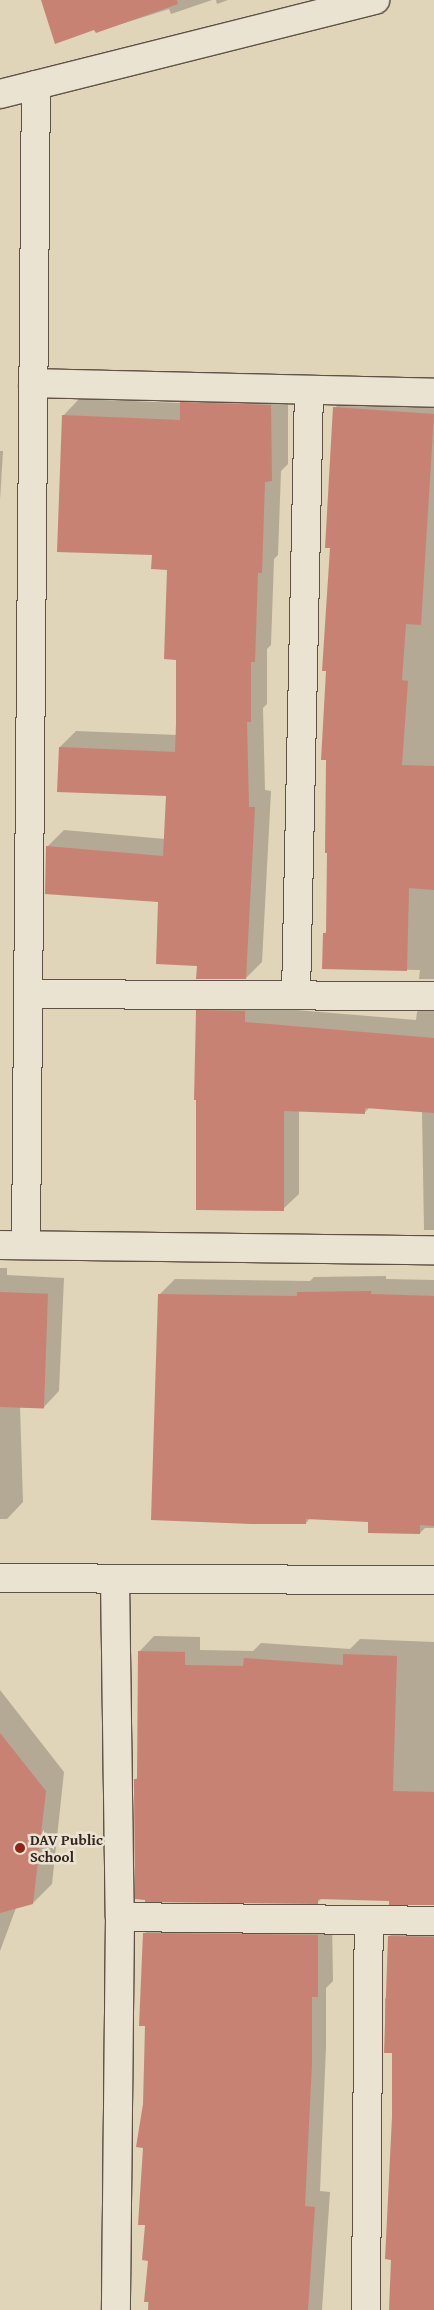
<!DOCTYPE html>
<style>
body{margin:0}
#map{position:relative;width:434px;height:2310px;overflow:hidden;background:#e0d4b9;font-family:"Gentium Book Plus",serif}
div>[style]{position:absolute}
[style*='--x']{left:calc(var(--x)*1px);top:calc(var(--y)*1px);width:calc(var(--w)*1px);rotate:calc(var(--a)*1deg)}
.shadow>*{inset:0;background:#0003}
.building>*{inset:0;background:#c88274;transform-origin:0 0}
.roads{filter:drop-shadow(1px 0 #605246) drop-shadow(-1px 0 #605246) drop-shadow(0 1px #605246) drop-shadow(0 -1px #605246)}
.street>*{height:28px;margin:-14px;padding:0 14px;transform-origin:14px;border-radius:14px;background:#ebe3d2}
.dots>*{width:14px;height:14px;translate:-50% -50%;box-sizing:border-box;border:2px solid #ebe3d2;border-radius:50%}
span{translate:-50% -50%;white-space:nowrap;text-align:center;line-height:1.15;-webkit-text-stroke:5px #ebe3d2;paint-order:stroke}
.poi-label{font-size:15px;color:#362620;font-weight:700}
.left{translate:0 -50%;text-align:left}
</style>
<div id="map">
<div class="shadow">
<i style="clip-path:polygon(42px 0,212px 0,171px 14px,169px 9px,96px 32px,95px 29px)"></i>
<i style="clip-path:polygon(216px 0,228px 0,217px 4px)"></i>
<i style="clip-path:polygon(198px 386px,288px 388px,288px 464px,281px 471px,278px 555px,274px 559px,271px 645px,267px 649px,267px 704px,263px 708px,265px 790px,271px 791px,262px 962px,246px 978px,198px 965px,159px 901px,47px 847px,64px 830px,165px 839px,167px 795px,60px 747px,76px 731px,177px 735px,177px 659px,168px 569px,153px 554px,63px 416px,79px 399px,181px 403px)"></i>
<i style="clip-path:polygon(350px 392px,434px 398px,434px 979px,419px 979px,420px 970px,323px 968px,324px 934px,327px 931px,335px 408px)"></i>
<i style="clip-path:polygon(0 451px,3px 451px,0 500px)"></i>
<i style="clip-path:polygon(212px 995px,260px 1007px,416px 1020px,417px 1012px,434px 997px,434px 1230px,424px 1230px,422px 1111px,370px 1107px,364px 1113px,299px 1110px,299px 1194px,283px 1209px,197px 1011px)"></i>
<i style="clip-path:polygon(0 1268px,7px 1268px,7px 1275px,64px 1278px,59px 1391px,43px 1408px,20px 1407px,23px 1502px,7px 1519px,0 1519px)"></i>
<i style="clip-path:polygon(386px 1276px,386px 1279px,434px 1280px,434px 1528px,425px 1528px,420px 1533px,370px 1521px,310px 1518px,306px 1523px,159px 1295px,175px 1279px,310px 1281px,314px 1277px)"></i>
<i style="clip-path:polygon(154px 1636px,200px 1637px,200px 1650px,253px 1651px,261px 1643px,350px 1649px,360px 1639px,434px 1642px,434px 1904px,390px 1900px,322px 1898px,317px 1903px,135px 1780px,138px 1777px,139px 1652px)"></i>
<i style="clip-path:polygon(0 1690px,64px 1772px,52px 1884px,33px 1903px,16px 1908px,0 1951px)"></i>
<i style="clip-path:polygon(160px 1918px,332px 1921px,333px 1981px,326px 1988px,326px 2047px,320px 2191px,330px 2192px,322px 2310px,148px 2310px,149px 2259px,144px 2147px,147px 2025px,145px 1933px)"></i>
<i style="clip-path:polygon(404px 1921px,434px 1922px,434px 2310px,392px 2310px,393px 2052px,385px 2051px,385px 1999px,388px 1996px,389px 1937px)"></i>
</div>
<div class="building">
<i style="clip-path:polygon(41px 0,177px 0,178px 4px,96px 33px,94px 30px,55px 44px)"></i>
<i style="clip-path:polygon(180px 402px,271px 405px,272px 481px,265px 482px,262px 573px,258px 573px,255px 662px,251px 662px,251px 722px,247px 722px,249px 807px,255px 807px,246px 979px,196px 979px,197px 966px,156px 964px,158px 902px,45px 894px,46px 846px,163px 856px,166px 796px,57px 792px,59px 747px,175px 752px,176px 724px,176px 660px,164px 659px,167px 570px,151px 569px,152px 555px,57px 552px,62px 415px,180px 420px)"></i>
<i style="clip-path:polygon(333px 407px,434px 414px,421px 625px,406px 624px,402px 680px,408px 681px,402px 765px,434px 766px,434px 890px,409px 888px,407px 971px,322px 969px,323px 933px,326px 933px,327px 853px,325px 853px,326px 760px,321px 760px,326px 671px,322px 671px,330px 548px,325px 548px)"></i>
<i style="clip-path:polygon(196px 1010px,245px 1011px,245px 1022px,434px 1038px,434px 1113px,365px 1108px,365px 1114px,284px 1111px,284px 1211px,196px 1210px,196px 1100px,194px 1100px)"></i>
<i style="clip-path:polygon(371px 1291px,371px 1294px,434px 1296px,434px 1526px,420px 1525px,420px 1534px,368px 1533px,368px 1522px,306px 1519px,306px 1524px,251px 1524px,151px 1520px,158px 1294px,297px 1296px,297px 1292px)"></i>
<i style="left:0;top:1292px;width:48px;height:115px;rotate:2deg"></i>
<i style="clip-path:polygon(138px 1651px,185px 1652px,185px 1665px,243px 1666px,244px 1658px,343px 1665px,343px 1654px,397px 1656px,393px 1791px,434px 1792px,434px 1905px,389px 1905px,389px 1901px,318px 1899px,318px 1904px,145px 1902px,145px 1900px,135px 1899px,134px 1784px,134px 1779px,137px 1779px)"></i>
<i style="clip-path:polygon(0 1733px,46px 1791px,33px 1904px,0 1913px)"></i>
<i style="clip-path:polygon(143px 1933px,318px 1935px,318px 1997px,312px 1997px,312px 2063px,305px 2206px,315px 2207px,308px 2310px,148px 2310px,149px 2302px,144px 2302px,148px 2261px,142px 2260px,145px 2225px,138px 2225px,143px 2148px,136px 2147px,143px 2104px,145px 2026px,139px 2026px)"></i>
<i style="clip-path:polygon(388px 1936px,434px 1937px,434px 2310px,389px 2310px,391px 2260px,385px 2259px,392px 2117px,392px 2053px,384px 2053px)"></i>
</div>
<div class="roads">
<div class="street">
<i style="--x:0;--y:94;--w:387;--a:-14.1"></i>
<i style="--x:33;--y:383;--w:401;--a:1.4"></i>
<i style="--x:28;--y:994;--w:406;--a:0.3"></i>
<i style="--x:296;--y:995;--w:605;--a:-88.77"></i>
<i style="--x:0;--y:1245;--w:434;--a:0.7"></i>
<i style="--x:26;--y:1245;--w:1160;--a:-89.51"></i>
<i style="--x:0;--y:1578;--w:434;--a:0.3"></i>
<i style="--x:115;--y:1579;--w:338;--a:89.2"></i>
<i style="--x:120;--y:1917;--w:393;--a:90.6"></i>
<i style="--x:120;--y:1917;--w:314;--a:0.7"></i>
<i style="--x:366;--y:2310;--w:389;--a:-89.6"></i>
</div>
</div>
<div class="dots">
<i style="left:20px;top:1848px;background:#8f2418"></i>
</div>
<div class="poi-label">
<span class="left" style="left:30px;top:1848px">DAV Public<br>School</span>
</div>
</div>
